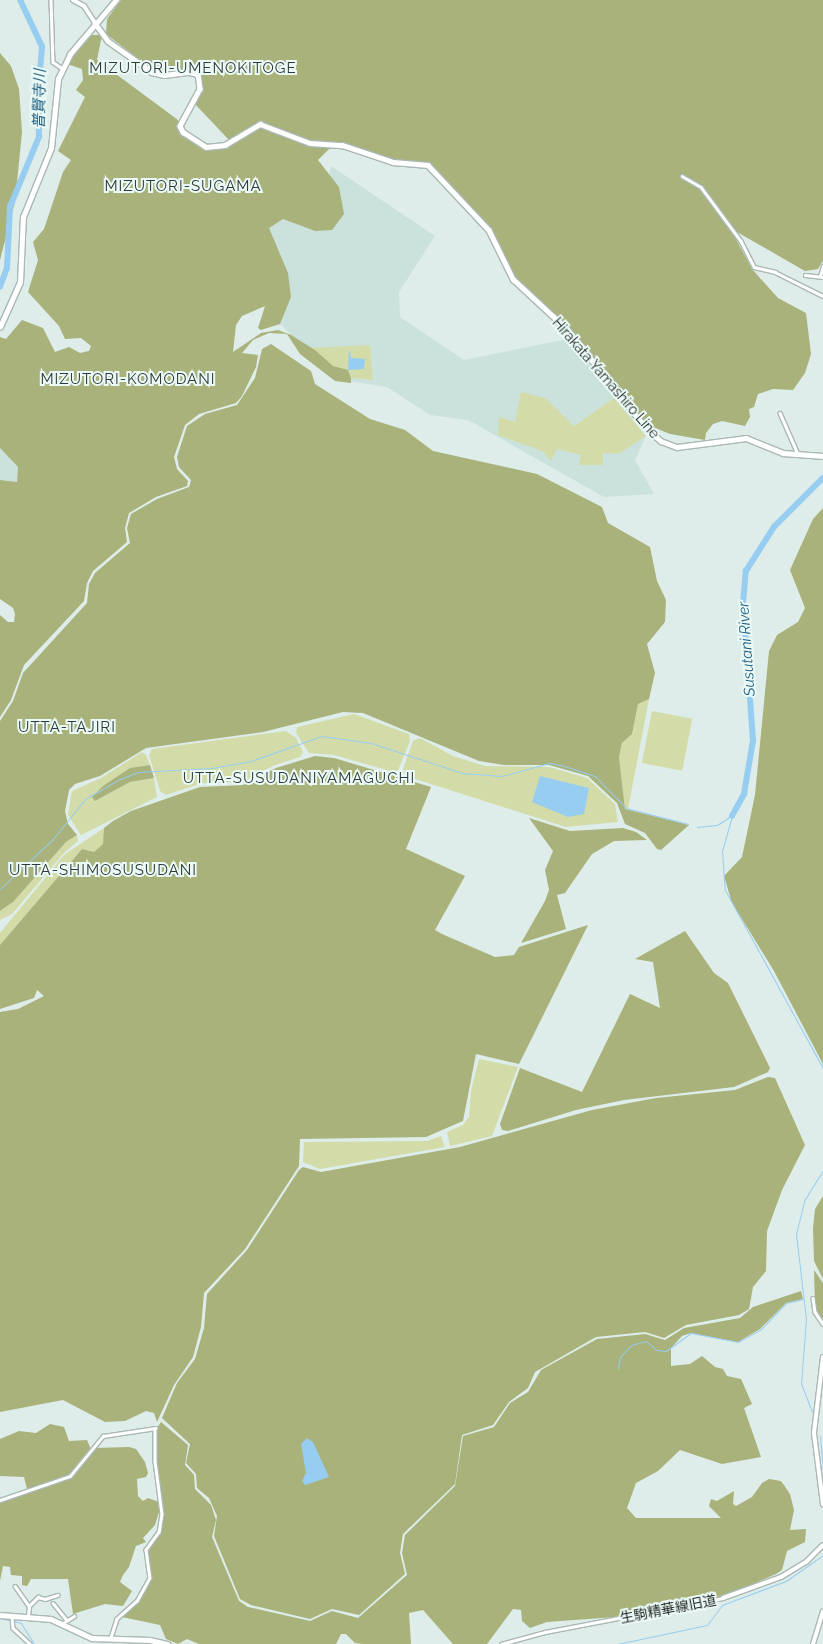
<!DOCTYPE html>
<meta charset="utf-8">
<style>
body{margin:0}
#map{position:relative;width:823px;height:1644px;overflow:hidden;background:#deede9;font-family:Raleway,"Noto Sans JP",sans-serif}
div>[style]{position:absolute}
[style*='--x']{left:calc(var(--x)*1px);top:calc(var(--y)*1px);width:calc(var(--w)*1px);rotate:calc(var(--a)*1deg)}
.built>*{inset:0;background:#cbe2dc}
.green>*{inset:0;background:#d3dca8;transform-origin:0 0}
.forest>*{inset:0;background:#a8b27a}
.water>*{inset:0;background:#96cdf1}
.stream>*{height:1px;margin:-0.5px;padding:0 0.5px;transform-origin:0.5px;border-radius:0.5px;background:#96cdf1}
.river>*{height:5.5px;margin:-2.75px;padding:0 2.75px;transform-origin:2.75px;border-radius:2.75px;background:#96cdf1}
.roads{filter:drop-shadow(1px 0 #aab8b4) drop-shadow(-1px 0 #aab8b4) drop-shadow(0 1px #aab8b4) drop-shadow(0 -1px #aab8b4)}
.street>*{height:2.5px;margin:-1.25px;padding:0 1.25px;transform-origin:1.25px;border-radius:1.25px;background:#fff}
.secondary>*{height:4px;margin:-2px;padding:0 2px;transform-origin:2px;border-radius:2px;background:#fff}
.primary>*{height:4.5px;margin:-2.25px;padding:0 2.25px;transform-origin:2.25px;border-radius:2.25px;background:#fff}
span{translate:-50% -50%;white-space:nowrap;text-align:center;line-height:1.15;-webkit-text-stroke:4px #ebfaf6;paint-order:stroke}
.street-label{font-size:14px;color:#1f2423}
.neighbourhood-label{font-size:15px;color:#2e3a37;letter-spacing:1px}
.water-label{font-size:15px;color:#1e5d80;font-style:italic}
</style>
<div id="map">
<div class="built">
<i style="clip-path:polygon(331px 166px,435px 236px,399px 292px,400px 317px,464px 360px,568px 339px,646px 436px,635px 460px,654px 494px,604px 497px,468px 420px,430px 415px,387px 387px,336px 379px,280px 324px,283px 316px,268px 228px,283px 219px,315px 231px,333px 181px,329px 175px)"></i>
<i style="clip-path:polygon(0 448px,18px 467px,17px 482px,0 480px)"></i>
</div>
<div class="green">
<i style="clip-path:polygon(370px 345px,373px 380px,351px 378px,348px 370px,333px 366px,310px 348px)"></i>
<i style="clip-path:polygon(521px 392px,545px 398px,574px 426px,614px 398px,646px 436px,618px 454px,603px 453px,603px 465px,579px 465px,581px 455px,557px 449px,551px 461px,542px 451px,498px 435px,499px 417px,515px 422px)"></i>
<i style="clip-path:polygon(649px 699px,628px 809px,625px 809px,619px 757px,622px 743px,632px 734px,638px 704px)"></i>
<i style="left:652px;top:711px;width:41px;height:53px;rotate:11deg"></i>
<i style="clip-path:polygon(354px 714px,409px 734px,410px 741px,397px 773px,334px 755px,309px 753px,296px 733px,297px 727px)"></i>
<i style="clip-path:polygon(286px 731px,296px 738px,303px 752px,300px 757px,275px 765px,242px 782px,203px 783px,166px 795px,160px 791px,149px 755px,152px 749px)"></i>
<i style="clip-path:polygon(420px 738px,453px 756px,485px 766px,549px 767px,587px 778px,615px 804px,618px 822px,566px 827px,406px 776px,403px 769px,413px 741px)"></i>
<i style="clip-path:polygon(142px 752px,146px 755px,150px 765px,130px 768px,95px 801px,130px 782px,154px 778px,157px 797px,81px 835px,68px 815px,72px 791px,101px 778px)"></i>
<i style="clip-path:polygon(104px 828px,104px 844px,94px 852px,82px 849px,0 945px,0 933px,64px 855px)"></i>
<i style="clip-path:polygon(77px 835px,78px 841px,63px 854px,12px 914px,0 920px,0 911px,13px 902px,66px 842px)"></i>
<i style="clip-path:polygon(479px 1059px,518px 1067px,492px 1136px,450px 1146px,447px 1132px,463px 1125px,469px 1117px,471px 1091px)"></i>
<i style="clip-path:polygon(441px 1136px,445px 1147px,320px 1169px,303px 1162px,304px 1142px,427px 1141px)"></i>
</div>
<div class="forest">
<i style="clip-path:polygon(121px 0,823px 0,823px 261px,818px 269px,805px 271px,730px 228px,752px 269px,778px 298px,806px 313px,811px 354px,805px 373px,793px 390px,773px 389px,758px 394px,754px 407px,749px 409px,750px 417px,745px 426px,722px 421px,713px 424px,706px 433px,705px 440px,670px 434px,643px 423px,616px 395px,588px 354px,548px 309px,514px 278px,490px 229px,429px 164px,390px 159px,344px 144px,311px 141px,259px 122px,229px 140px,194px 103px,203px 86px,200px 73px,192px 70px,167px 73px,153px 70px,106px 34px,107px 19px)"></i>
<i style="clip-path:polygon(92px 35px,102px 35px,97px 60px,178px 120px,181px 134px,203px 149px,217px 150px,259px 126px,310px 145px,331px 147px,318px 160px,339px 187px,344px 214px,332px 230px,315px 231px,283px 219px,269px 228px,288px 273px,291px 297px,280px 324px,261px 330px,258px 328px,265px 306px,242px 316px,236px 325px,233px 352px,261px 333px,278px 330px,291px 335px,315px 350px,333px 366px,348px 370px,351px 378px,351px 383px,335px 381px,300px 354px,287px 334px,269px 333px,253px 340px,242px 353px,258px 355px,256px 367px,242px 396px,236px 403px,199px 414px,185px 425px,174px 457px,177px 469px,188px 481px,187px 486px,156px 497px,129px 513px,125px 528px,127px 542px,93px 571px,87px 583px,84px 601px,24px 665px,11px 700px,0 717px,0 615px,8px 622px,14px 622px,15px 614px,13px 608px,0 599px,0 480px,17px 482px,18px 467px,0 448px,0 337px,6px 339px,22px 320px,43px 328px,55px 352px,69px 347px,80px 353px,89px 351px,91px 346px,81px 338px,65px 339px,59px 326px,28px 292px,38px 260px,33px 242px,44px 229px,63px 172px,71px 160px,58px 151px,85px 97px,76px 90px,83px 80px,82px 69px,70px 65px,69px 60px)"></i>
<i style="clip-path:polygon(0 53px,11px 66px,19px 89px,22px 132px,15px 202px,0 260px)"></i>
<i style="clip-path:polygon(271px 344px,311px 371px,315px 384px,370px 419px,405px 430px,433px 451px,537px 474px,602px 507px,608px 523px,650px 547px,657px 581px,666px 600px,665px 622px,647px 644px,655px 673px,649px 699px,638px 704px,632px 734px,622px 743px,619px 757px,625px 809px,689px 825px,661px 850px,657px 849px,645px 833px,625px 824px,617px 803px,588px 776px,549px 765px,504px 765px,479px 761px,363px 713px,343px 712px,263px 732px,146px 748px,100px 776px,75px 784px,69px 790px,65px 811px,68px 824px,77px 835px,66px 842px,13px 902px,0 911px,0 721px,13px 701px,23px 673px,87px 603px,89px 584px,95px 573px,130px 543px,127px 528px,131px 514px,157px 499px,189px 487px,191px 480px,179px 467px,177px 457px,187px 426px,205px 414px,237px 405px,255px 378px,262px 349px)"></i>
<i style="clip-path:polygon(823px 508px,823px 1064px,774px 971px,732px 903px,724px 876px,742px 857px,755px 795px,769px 651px,777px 635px,798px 622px,805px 608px,790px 570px,813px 519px)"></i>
<i style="clip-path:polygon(315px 756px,334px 758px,431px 787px,406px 849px,465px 876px,435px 930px,442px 934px,495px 957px,514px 955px,519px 947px,588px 925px,519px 1064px,476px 1054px,463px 1121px,426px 1137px,300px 1139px,299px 1166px,245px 1249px,204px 1293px,201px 1327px,193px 1357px,174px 1385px,157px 1422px,154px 1413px,146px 1411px,125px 1421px,105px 1422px,63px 1400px,0 1412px,0 1012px,18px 1009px,44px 996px,37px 990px,34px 998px,0 1009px,0 945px,82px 849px,94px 852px,103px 844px,104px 828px,113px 821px,131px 811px,200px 787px,243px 785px,276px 768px)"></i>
<i style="clip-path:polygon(150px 765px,154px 778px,130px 782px,95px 801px,92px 797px,103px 786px,130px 768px)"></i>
<i style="clip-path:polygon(529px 818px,570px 831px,623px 828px,636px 832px,647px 840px,614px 841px,592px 854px,565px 893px,557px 895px,566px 929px,521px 943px,545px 901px,549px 890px,545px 870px,553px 851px)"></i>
<i style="clip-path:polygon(685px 931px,714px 973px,728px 983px,770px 1068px,768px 1072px,734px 1087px,624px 1100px,576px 1110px,508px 1131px,502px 1130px,500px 1124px,520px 1068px,582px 1092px,630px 994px,660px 1008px,653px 962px,635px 959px)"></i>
<i style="clip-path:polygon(768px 1077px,775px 1078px,805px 1145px,782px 1190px,767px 1231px,766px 1271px,753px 1287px,749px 1309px,739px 1315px,686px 1325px,664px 1338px,645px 1332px,596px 1337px,535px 1372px,528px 1388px,509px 1402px,493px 1425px,462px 1435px,455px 1484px,403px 1534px,400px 1553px,405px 1574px,359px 1615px,332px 1609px,310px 1619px,251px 1605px,240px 1599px,214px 1536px,217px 1516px,209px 1498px,197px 1488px,196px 1474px,186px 1463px,190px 1444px,162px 1418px,177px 1383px,195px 1359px,204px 1328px,207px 1294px,247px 1250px,299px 1170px,303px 1167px,321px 1172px,460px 1147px,592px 1110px,656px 1098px,735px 1090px)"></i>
<i style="clip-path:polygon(823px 1196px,823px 1279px,814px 1261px,813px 1228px,815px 1209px)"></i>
<i style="clip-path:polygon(814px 1270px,823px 1283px,823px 1323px,815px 1308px)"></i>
<i style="clip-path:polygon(801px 1291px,803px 1299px,786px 1303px,760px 1329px,738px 1342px,691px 1333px,682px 1336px,671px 1348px,671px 1366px,690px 1364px,702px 1356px,715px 1367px,723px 1369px,727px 1376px,741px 1379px,752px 1404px,744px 1408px,761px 1457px,722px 1464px,680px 1450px,658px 1471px,636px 1483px,627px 1508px,636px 1518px,721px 1518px,709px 1506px,711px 1499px,717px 1501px,734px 1491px,733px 1504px,736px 1506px,752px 1497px,762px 1483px,769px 1479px,781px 1481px,790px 1494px,794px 1510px,790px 1530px,806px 1529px,805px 1542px,787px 1551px,782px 1570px,776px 1574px,727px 1595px,643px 1615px,547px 1622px,530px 1628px,522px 1621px,521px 1610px,513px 1609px,487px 1644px,453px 1644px,423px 1610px,409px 1613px,411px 1644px,363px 1644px,355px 1643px,346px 1634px,341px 1634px,336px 1644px,199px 1644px,187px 1639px,178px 1644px,166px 1639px,160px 1625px,122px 1617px,148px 1586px,151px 1578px,148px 1550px,161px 1533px,163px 1503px,156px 1461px,157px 1428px,161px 1422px,188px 1445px,185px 1465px,194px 1475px,195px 1489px,211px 1505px,216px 1520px,212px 1537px,239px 1601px,248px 1607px,310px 1621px,332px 1611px,358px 1618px,407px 1575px,402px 1553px,405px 1535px,455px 1486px,463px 1436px,494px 1427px,510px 1403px,528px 1392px,541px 1370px,597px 1339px,645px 1334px,665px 1340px,684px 1328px,740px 1318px,753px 1307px)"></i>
<i style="clip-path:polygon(50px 1424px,64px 1427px,69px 1441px,87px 1440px,92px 1452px,95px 1448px,129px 1447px,136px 1449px,145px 1462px,148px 1473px,146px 1477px,137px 1479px,138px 1496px,143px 1501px,148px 1498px,159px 1502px,160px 1509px,155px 1525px,143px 1538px,146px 1542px,136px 1546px,129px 1567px,123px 1575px,120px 1582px,132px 1591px,123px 1606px,105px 1604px,73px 1614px,68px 1579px,31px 1579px,27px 1586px,22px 1585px,22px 1576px,11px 1575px,10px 1567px,3px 1566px,0 1581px,0 1500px,27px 1489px,24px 1477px,0 1476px,0 1439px,19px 1431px,36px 1433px)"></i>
</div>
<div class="water">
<i style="clip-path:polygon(349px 349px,351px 358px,365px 359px,364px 369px,348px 370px)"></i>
<i style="clip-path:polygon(540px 776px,589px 788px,584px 814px,568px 817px,532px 802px)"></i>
<i style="clip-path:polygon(307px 1438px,313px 1442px,329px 1477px,305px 1485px,302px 1481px,306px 1473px,301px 1444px)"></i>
</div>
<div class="stream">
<i style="--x:732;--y:816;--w:36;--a:106"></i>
<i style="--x:722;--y:851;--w:39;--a:86"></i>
<i style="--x:725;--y:890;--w:203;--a:61.2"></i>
<i style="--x:697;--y:827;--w:20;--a:-6"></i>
<i style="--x:717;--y:825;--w:17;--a:-33"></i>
<i style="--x:0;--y:889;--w:73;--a:-43.3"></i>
<i style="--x:53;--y:839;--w:51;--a:-51.3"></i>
<i style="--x:85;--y:799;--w:40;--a:-29.7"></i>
<i style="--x:120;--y:779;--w:19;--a:-21"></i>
<i style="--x:138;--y:772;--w:74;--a:-3.1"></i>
<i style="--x:212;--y:768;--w:40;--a:-10"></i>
<i style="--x:251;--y:761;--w:75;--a:-19.4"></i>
<i style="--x:322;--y:736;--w:49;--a:8.1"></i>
<i style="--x:371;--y:743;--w:96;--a:18.2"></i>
<i style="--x:462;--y:773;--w:40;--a:4.3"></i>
<i style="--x:502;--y:776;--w:49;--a:-15.5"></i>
<i style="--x:549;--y:763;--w:15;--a:11"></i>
<i style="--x:564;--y:766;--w:33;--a:18"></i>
<i style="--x:595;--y:776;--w:45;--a:45.9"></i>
<i style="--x:626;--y:808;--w:64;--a:14.5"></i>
<i style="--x:618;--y:1369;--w:12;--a:-81"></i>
<i style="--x:620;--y:1357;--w:16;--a:-47"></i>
<i style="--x:631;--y:1345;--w:16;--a:-15"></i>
<i style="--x:646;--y:1341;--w:13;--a:42"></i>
<i style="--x:656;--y:1350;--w:10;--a:6"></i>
<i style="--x:666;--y:1351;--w:31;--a:-36"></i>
<i style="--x:691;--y:1333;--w:48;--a:10.8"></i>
<i style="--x:738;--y:1342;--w:25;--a:-29"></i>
<i style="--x:760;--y:1330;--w:37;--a:-46"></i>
<i style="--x:786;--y:1303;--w:18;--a:-13"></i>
<i style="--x:812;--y:1412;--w:30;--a:-111"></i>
<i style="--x:801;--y:1384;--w:65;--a:-85.6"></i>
<i style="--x:806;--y:1319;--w:86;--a:-96.7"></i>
<i style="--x:796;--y:1234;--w:36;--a:-76"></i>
<i style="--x:805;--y:1199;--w:34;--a:-58"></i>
<i style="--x:820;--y:1436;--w:33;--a:85"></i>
<i style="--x:0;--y:1618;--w:22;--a:13"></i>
<i style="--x:21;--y:1623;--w:25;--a:58"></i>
<i style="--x:617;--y:1644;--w:92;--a:-11.9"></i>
<i style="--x:707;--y:1625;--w:25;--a:-53"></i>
<i style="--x:722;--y:1605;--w:68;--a:-20.6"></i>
<i style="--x:786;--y:1581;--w:45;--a:-35.1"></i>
</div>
<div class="river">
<i style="--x:0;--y:287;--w:20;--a:-70"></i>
<i style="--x:7;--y:268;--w:61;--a:-87.2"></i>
<i style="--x:10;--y:207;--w:76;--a:-67.5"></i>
<i style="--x:39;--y:137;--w:44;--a:-91.3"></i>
<i style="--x:38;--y:93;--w:46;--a:-85"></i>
<i style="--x:42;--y:47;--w:52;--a:-115.1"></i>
<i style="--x:732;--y:816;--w:25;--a:-61"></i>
<i style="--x:744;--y:794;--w:54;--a:-80.4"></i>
<i style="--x:753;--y:741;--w:138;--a:-94.1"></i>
<i style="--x:743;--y:603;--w:32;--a:-85"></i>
<i style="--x:746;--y:571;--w:52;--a:-57.5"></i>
<i style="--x:774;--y:527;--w:69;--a:-45"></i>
</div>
<div class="roads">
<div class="street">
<i style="--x:51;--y:0;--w:62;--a:88.2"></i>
<i style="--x:53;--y:62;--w:11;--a:34"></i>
<i style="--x:682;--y:176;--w:22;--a:30"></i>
<i style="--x:701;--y:187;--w:67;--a:53.5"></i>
<i style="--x:741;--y:241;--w:29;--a:63"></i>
<i style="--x:754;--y:267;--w:22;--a:13"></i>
<i style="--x:775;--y:272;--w:54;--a:26.6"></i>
<i style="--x:805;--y:275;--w:18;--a:6"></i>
<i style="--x:820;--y:276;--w:10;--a:-73"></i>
<i style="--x:780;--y:413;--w:45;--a:66.3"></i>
<i style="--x:813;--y:1298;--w:14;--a:82"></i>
<i style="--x:815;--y:1312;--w:14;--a:56"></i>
<i style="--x:0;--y:1500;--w:74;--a:-18.9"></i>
<i style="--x:70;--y:1476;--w:52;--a:-50.5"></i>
<i style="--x:103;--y:1436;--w:53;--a:-8.7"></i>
<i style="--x:155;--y:1428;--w:33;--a:90"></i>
<i style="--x:155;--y:1461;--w:53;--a:82.5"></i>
<i style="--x:162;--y:1514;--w:18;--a:99"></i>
<i style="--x:159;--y:1532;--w:22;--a:126"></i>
<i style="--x:146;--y:1550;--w:28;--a:82"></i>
<i style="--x:150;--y:1578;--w:26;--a:119"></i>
<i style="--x:137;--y:1601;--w:27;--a:138"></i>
<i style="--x:117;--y:1619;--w:20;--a:108"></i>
<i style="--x:15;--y:1586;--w:24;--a:55"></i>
<i style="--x:53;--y:1603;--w:22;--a:51"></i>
<i style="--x:28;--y:1616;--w:10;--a:-84"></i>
<i style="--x:29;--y:1606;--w:13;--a:-45"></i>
<i style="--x:38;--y:1597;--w:7;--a:16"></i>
<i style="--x:45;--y:1599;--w:13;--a:-18"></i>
<i style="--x:12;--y:1617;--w:11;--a:85"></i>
<i style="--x:13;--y:1628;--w:23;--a:43"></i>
<i style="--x:63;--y:1623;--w:13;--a:-32"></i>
<i style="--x:501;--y:1644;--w:46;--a:-15.3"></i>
<i style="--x:545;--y:1632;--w:181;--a:-10.8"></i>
</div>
<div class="secondary">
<i style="--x:73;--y:0;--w:13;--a:29"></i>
<i style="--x:84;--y:6;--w:20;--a:57"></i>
<i style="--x:823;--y:1357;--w:77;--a:96.8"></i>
<i style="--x:814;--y:1433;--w:72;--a:82.8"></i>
<i style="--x:723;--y:1598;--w:62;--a:-19.9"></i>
<i style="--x:781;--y:1577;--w:29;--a:-31"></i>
<i style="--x:806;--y:1562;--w:24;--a:-45"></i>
<i style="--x:813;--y:1644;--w:34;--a:-73"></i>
</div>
<div class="primary">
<i style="--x:95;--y:23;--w:22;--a:54"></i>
<i style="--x:108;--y:41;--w:54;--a:35.2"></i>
<i style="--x:152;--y:72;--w:12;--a:14"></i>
<i style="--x:164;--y:75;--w:25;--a:-7"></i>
<i style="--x:189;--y:72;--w:9;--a:13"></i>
<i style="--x:198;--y:74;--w:15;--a:82"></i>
<i style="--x:200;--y:89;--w:42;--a:118.4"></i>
<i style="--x:180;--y:126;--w:7;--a:63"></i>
<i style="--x:183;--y:132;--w:27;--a:33"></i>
<i style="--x:206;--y:147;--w:19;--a:-6"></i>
<i style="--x:225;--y:145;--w:41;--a:-31"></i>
<i style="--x:260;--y:124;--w:53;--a:20.8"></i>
<i style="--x:310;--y:143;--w:32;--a:4"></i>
<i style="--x:342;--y:145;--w:54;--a:18.4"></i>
<i style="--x:393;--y:162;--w:35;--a:5"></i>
<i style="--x:428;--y:165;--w:89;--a:46.8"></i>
<i style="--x:489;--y:230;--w:55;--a:63.9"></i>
<i style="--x:513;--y:279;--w:74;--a:42.8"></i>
<i style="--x:567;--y:329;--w:127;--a:51.4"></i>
<i style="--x:646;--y:428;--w:20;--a:41"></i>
<i style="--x:661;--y:441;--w:17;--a:21"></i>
<i style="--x:677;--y:447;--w:70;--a:-7.4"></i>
<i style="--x:746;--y:438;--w:40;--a:22"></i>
<i style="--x:783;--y:453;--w:40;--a:4.3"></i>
<i style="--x:0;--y:327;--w:49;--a:-66"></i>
<i style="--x:20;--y:282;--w:65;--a:-87.4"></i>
<i style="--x:23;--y:217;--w:74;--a:-67.9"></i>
<i style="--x:51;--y:148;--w:69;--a:-84.2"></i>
<i style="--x:58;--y:79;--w:28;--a:-64"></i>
<i style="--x:70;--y:54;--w:71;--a:-49.6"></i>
<i style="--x:0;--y:1615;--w:51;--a:4.5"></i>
<i style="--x:51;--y:1619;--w:45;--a:24.9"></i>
<i style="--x:92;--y:1638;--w:58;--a:2"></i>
<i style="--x:150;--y:1640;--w:18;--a:13"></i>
</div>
</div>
<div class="street-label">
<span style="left:606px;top:378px;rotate:49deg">Hirakata Yamashiro Line</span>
<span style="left:668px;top:1609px;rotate:-11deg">生駒精華線旧道</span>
</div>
<div class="neighbourhood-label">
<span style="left:193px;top:69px">MIZUTORI-UMENOKITOGE</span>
<span style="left:183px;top:187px">MIZUTORI-SUGAMA</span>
<span style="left:128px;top:380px">MIZUTORI-KOMODANI</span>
<span style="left:67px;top:728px">UTTA-TAJIRI</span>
<span style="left:299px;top:779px">UTTA-SUSUDANIYAMAGUCHI</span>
<span style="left:103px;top:871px">UTTA-SHIMOSUSUDANI</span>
</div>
<div class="water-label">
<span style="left:40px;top:99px;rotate:-89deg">普賢寺川</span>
<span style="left:747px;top:649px;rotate:-94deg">Susutani River</span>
</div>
</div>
